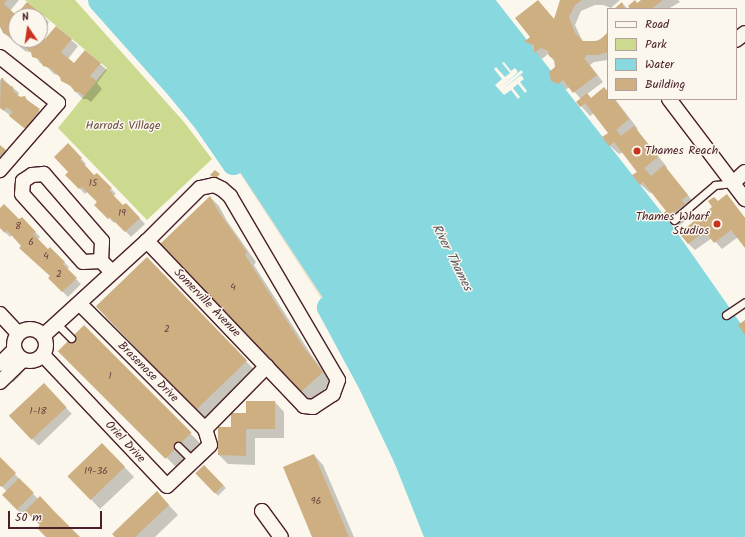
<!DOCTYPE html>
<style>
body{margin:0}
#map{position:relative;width:745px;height:537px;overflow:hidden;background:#fbf7ec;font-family:Kalam,sans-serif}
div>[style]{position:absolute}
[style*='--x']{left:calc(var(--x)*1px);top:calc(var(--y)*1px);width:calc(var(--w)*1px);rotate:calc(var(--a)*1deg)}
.built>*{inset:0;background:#eee1cc;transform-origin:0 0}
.green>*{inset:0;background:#cbda8e}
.water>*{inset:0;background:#88d9df}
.pier>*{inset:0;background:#fbf7ec}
.shadow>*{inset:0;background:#0003;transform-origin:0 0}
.river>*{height:23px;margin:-11.5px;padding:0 11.5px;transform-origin:11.5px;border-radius:11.5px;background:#88d9df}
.building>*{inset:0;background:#ceaf82;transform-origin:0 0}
.roads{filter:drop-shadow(1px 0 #4a1f2b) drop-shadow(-1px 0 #4a1f2b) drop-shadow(0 1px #4a1f2b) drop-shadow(0 -1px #4a1f2b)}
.lane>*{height:7px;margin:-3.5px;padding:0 3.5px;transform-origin:3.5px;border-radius:3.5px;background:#fbf7ec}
.street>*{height:14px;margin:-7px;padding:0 7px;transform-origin:7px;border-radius:7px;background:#fbf7ec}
.street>.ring{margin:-7px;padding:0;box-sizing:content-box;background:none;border:14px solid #fbf7ec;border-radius:50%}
.dots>*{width:11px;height:11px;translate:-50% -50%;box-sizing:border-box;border:2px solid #fbf7ec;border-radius:50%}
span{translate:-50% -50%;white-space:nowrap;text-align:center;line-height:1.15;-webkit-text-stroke:3px #fbf7ec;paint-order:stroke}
.number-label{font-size:10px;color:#6b4341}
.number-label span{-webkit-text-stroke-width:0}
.park-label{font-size:12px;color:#6a4e44}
.poi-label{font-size:12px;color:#4a1f2b}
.left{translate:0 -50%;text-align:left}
.right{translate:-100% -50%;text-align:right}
.street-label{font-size:12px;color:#4a1f2b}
.water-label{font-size:13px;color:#5d5761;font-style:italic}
.legend{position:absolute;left:607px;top:8px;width:130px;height:92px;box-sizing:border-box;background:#fbf7ec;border:1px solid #b4a19f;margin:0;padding:5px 7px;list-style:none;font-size:12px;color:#4a1f2b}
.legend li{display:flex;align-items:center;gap:8px;height:20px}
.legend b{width:20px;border:1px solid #b4a19f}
.north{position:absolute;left:8px;top:8px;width:40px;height:40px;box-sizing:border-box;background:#fbf7ec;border:1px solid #b4a19f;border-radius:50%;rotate:347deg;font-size:11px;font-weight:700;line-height:16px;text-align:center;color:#4a1f2b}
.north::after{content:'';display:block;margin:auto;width:14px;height:18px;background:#c8321e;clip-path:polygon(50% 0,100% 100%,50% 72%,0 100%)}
.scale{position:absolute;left:8px;top:511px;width:94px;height:18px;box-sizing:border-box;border:2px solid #4a1f2b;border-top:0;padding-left:5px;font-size:12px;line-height:14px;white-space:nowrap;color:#4a1f2b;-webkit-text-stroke:3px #fbf7ec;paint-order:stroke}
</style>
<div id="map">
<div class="built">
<i style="left:243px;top:156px;width:173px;height:12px;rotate:57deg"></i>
</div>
<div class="green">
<i style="clip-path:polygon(25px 0,75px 0,184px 122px,212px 159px,147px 220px,58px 128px,107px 68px)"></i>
</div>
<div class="water">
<i style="clip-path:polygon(99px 0,481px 0,661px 230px,745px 350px,745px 537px,436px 537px,405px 459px,370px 385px,328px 307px,338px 299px,243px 157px,233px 163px,204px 121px,178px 89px)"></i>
</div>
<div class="pier">
<i style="clip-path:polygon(504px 62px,511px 71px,515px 68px,518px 72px,502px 86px,530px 63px,532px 65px,504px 88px,521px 75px,524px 79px,520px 82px,527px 91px,525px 93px,518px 84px,513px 88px,520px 97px,518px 99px,511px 90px,504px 95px,495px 85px,502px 79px,494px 69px,496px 67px,505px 77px,510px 73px,502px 63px)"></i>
</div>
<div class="shadow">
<i style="clip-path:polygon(0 0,19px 0,10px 11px,16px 16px,16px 40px,40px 40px,40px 36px,45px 40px,56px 27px,78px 46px,68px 59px,74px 64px,85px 51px,107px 70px,97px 83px,102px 89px,91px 102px,87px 99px,83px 99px,62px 78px,58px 75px,54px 74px,45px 65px,40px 63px,33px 53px,25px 51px,4px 33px,0 27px)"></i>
<i style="clip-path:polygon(562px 0,620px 0,611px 8px,603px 5px,595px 5px,581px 11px,575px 25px,583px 42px,595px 42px,608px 34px,608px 60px,594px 62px,590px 65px,603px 82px,587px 94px,592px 99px,608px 92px,608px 99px,615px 99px,638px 129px,637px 130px,667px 167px,666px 168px,696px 205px,691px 210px,694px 214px,676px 228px,663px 214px,667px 211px,652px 192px,650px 193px,640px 184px,638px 172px,623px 152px,619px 154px,609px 145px,609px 133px,594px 113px,590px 116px,581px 106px,581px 99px,570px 87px,565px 90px,559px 88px,552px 81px,556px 68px,555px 62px,548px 54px,542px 59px,535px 52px,535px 50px,526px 42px,532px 37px,538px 1px,555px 20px)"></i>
<i style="clip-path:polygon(643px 0,678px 0,680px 2px,668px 9px,631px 9px)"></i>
<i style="clip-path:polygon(28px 3px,49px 22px,40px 34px,40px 16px,17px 16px)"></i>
<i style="clip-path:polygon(622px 3px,628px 9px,615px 9px)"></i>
<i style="clip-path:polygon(3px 79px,19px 93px,18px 96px,25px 98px,44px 115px,29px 132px,0 107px,0 80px)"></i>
<i style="clip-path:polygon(0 146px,8px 154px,0 163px)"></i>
<i style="clip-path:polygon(73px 150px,86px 164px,84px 166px,94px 176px,97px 174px,116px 194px,113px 196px,123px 206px,126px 204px,145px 224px,131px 237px,116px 221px,114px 223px,96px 205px,98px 202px,88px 191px,85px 194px,67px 175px,69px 172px)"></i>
<i style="clip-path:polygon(727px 196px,745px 218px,745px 247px,738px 237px,722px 249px,712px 238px,695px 250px,688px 243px,718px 202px)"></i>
<i style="clip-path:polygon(210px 197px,219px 206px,227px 221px,256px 262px,254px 265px,312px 356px,332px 382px,311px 402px,160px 246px)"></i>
<i style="clip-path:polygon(0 209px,19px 220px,22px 218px,40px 237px,38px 239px,48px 250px,50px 248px,69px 267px,67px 270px,81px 284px,68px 297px,49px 278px,51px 276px,12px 235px,10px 237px,0 227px)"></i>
<i style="left:156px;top:268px;width:144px;height:70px;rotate:46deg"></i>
<i style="left:84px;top:327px;width:164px;height:34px;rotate:45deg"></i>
<i style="left:9px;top:361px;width:18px;height:12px;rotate:45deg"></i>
<i style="left:44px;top:385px;width:40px;height:46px;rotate:46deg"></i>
<i style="clip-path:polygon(275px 402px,284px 412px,284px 438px,255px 438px,255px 465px,228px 464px,219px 455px,247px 414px)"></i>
<i style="clip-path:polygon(112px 454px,134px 477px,100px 509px,69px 476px)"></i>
<i style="clip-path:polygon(314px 455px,323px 465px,354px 537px,313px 537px)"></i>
<i style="clip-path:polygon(0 458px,38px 499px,79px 537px,47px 537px,41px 526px,26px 511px,22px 515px,3px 495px,7px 492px,0 484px)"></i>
<i style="left:204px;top:466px;width:31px;height:11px;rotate:45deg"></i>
<i style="clip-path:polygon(166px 502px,178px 515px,155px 537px,117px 537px)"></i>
</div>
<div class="river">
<i style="--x:99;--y:0;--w:119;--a:48.4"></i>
<i style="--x:178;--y:89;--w:41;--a:50.9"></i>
<i style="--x:204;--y:121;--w:51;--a:55.4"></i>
<i style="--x:233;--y:163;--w:12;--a:-35"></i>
<i style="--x:243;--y:156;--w:173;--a:56.6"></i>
<i style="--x:338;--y:300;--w:12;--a:145"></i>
<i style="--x:328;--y:307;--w:89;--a:61.7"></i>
<i style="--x:370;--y:385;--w:82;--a:64.7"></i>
<i style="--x:405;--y:459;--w:84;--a:68.3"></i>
<i style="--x:481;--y:0;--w:292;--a:52"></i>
<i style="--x:661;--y:230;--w:146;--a:55"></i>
</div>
<div class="building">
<i style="clip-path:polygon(0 0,7px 0,4px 4px,16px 15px,27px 2px,43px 15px,40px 19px,40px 16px,16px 16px,16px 40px,40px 40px,40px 35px,45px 39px,56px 26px,72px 39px,61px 52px,74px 63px,85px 50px,101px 63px,90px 76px,97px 81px,84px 96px,79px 92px,75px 92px,71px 86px,61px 81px,60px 77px,50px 68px,43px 66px,39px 59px,32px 57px,31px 52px,22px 45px,14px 42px,13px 38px,3px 33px,0 26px)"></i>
<i style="clip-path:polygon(538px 0,554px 19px,560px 0,582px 0,575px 5px,569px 17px,575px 33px,583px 41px,595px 41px,600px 40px,608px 32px,608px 52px,598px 55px,587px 55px,584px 58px,597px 75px,573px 93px,563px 80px,558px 84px,551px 81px,549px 72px,555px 67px,554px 59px,549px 56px,548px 51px,541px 48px,534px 53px,534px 45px,524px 42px,530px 37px,515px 18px)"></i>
<i style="clip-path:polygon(635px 0,637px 3px,641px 0,663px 0,651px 9px,630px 9px,628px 6px)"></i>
<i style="clip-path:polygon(622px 2px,625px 9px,614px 9px)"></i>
<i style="clip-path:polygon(1px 78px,3px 78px,4px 81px,11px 87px,13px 86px,13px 91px,20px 97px,25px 96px,27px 100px,40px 109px,27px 127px,24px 128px,9px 116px,13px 112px,7px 107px,4px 111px,0 108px)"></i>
<i style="clip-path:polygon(604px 87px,608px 92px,608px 99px,614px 99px,629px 119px,616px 130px,621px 136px,634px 126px,658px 157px,644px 168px,651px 176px,664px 165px,688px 195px,682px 200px,685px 204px,666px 219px,662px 214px,666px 211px,643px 182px,640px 185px,632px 175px,637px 172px,614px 142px,609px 146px,602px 137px,608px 133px,585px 103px,580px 107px,576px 102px,587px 93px,591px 98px)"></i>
<i style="clip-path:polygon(68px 143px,82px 158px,80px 160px,94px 175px,97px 173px,112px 188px,109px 190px,116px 198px,123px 205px,126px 203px,140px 218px,125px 232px,110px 217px,108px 219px,94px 205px,97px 202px,82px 187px,79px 189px,65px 175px,68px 172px,54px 157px)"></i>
<i style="clip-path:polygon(0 145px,6px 150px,0 156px)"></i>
<i style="clip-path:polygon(215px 170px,220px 174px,215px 179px,210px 175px)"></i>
<i style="clip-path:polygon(727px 194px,745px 218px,745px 248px,731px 230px,714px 243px,705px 231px,688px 244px,679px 233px,712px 207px,708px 201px,714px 197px,718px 201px)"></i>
<i style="clip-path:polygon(210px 196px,218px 211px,247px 252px,245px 255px,302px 345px,323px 372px,300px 393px,158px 246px)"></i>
<i style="clip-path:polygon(4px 204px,19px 219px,22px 217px,36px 232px,33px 234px,48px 249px,50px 247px,65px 262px,63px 264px,77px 278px,62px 292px,48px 278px,50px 276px,19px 248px,21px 246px,7px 230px,5px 233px,0 228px,0 208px)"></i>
<i style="left:147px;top:257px;width:144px;height:71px;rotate:46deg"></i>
<i style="clip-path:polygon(745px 320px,745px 335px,738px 325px)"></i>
<i style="left:84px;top:325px;width:152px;height:37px;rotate:45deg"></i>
<i style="left:44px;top:383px;width:33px;height:48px;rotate:47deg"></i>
<i style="clip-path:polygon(246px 401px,275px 401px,275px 429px,246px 429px,246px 456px,218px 455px,218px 427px,231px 427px,231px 413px,246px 413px)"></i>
<i style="left:102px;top:443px;width:33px;height:48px;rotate:46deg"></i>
<i style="clip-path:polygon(314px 454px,349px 537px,312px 537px,283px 467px)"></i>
<i style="clip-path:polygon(0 457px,16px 473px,2px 487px,0 486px)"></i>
<i style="left:204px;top:465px;width:28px;height:12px;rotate:46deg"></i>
<i style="left:19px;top:478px;width:21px;height:24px;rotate:45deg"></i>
<i style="clip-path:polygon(157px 491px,169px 505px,135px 537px,115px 537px,112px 534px)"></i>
<i style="clip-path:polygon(40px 496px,54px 511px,80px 537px,46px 537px,37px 528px,40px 525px,25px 511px)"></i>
</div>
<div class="roads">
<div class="lane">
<i style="--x:674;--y:220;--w:54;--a:-40.5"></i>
<i style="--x:715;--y:185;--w:18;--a:-6"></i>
<i style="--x:726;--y:315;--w:23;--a:-34"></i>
<i style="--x:57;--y:324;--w:20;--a:45"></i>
<i style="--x:178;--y:446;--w:21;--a:45"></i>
</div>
<div class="street">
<i style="--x:736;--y:40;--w:11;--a:-38"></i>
<i style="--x:0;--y:57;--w:74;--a:38.4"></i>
<i style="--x:58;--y:103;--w:89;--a:130.9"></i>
<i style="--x:669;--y:99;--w:126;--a:52.8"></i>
<i style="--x:733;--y:183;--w:16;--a:-43"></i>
<i style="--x:101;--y:261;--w:20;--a:-87"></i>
<i style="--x:102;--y:241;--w:89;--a:-130.9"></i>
<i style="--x:44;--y:174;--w:12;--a:175"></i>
<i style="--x:32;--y:175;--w:11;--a:146"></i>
<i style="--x:23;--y:181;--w:13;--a:94"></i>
<i style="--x:22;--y:194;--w:91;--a:48.1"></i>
<i style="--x:83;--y:262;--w:18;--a:-3"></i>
<i style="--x:101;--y:261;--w:16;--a:45"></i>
<i style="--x:0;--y:314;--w:26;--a:47"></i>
<i class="ring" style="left:14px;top:329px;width:18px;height:18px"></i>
<i style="--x:44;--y:335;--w:139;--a:-42.4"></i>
<i style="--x:147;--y:241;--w:75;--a:-45"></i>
<i style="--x:200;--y:188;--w:14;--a:-12"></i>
<i style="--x:214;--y:185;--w:9;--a:27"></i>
<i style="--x:222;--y:189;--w:11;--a:41"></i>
<i style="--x:230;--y:196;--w:213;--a:59.6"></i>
<i style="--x:338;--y:380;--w:15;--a:110"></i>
<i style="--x:333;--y:394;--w:24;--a:147"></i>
<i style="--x:313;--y:407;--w:9;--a:-174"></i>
<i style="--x:304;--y:406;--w:228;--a:-133.6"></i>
<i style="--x:43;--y:355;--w:180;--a:46.6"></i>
<i style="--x:167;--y:486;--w:59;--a:-43.6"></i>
<i style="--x:210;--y:445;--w:17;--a:-107"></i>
<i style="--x:205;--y:429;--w:177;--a:-135"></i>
<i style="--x:0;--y:364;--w:20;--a:-45"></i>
<i style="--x:0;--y:382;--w:32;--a:-44"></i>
<i style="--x:205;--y:429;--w:88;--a:-45.5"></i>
<i style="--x:262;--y:511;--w:32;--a:54"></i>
</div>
</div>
<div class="dots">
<i style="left:637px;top:151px;background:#c8321e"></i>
<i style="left:717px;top:224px;background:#c8321e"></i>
</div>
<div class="number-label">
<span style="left:93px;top:184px">15</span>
<span style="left:122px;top:214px">19</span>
<span style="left:18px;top:227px">8</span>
<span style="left:31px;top:243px">6</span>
<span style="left:46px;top:257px">4</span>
<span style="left:59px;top:275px">2</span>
<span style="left:233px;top:288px">4</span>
<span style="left:167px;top:330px">2</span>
<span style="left:110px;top:377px">1</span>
<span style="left:38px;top:412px">1-18</span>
<span style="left:96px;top:472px">19-36</span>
<span style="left:316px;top:502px">96</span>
</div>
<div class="park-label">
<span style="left:123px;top:126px">Harrods Village</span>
</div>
<div class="poi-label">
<span class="left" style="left:645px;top:151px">Thames Reach</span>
<span class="right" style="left:709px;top:224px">Thames Wharf<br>Studios</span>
</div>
<div class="street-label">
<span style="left:207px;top:303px;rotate:46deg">Somerville Avenue</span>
<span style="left:148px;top:372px;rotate:45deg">Brasenose Drive</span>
<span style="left:125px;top:442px;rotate:47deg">Oriel Drive</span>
</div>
<div class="water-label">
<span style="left:451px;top:258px;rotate:63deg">River Thames</span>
</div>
<ul class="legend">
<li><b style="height:5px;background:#fbf7ec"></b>Road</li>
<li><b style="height:11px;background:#cbda8e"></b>Park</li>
<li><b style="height:11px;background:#88d9df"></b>Water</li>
<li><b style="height:11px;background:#ceaf82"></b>Building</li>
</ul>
<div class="north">N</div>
<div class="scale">50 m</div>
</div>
